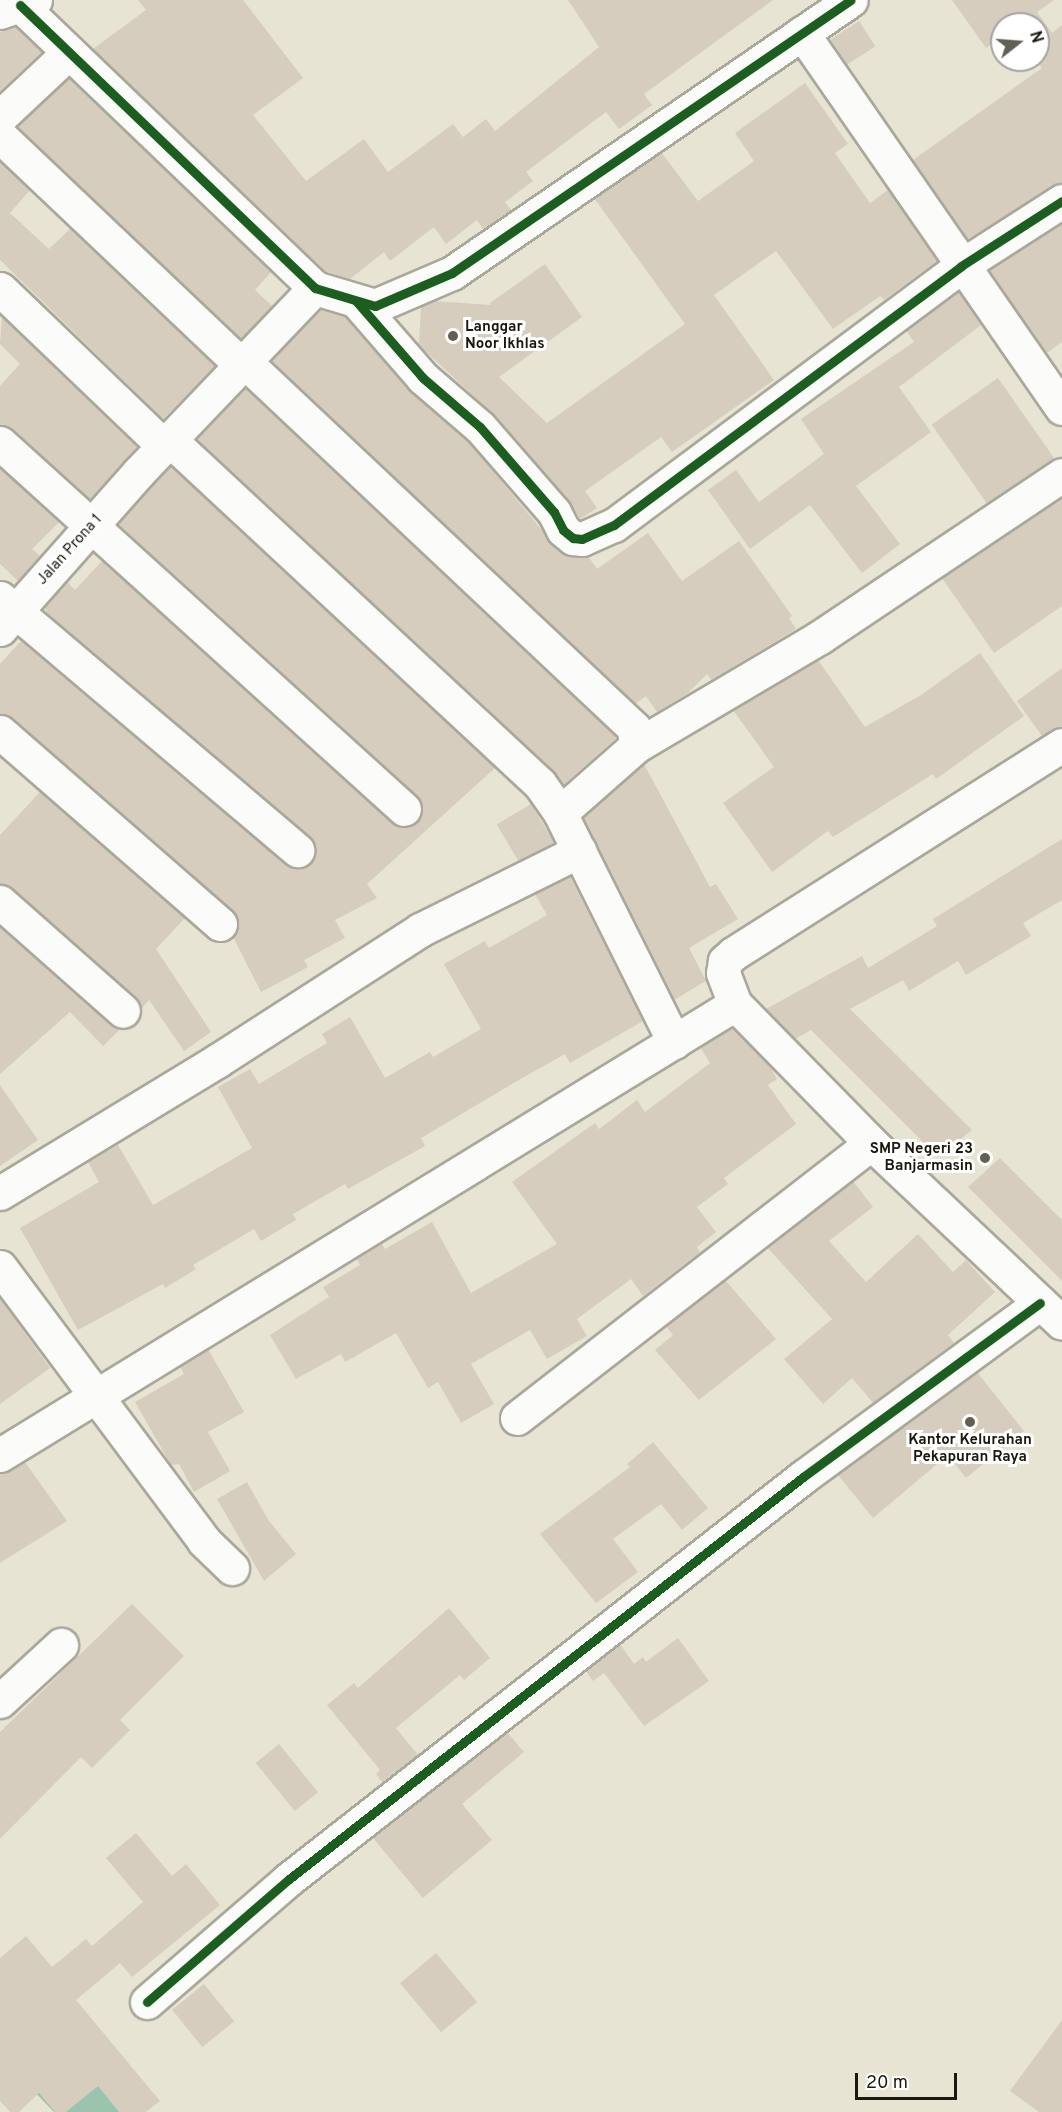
<!DOCTYPE html>
<style>
body{margin:0}
#map{position:relative;width:1062px;height:2112px;overflow:hidden;background:#e7e4d4;font-family:Overpass,sans-serif}
div>[style]{position:absolute}
[style*='--x']{left:calc(var(--x)*1px);top:calc(var(--y)*1px);width:calc(var(--w)*1px);rotate:calc(var(--a)*1deg)}
.river>*{height:62px;margin:-31px;padding:0 31px;transform-origin:31px;border-radius:31px;background:#9bc4ae}
.building>*{inset:0;background:#d6cdbf;transform-origin:0 0}
.roads{filter:drop-shadow(2px 0 #aaa89b) drop-shadow(-2px 0 #aaa89b) drop-shadow(0 2px #aaa89b) drop-shadow(0 -2px #aaa89b)}
.minor>*{height:33px;margin:-16.5px;padding:0 16.5px;transform-origin:16.5px;border-radius:16.5px;background:#fbfbf9}
.major>*{height:33px;margin:-16.5px;padding:0 16.5px;transform-origin:16.5px;border-radius:16.5px;background:#fbfbf9}
.cycleway>*{height:9px;margin:-4.5px;padding:0 4.5px;transform-origin:4.5px;border-radius:4.5px;background:#1b5e20}
.dots>*{width:16px;height:16px;translate:-50% -50%;box-sizing:border-box;border:3px solid #fff;border-radius:50%}
span{translate:-50% -50%;white-space:nowrap;text-align:center;line-height:1.15;-webkit-text-stroke:6px #fff;paint-order:stroke}
.poi-label{font-size:15px;color:#1b190f;font-weight:700}
.left{translate:0 -50%;text-align:left}
.right{translate:-100% -50%;text-align:right}
.street-label{font-size:15px;color:#1b190f}
.north{position:absolute;left:990px;top:12px;width:60px;height:60px;box-sizing:border-box;background:#fff;border:2px solid #a4a39f;border-radius:50%;rotate:73deg;font-size:16px;font-weight:700;line-height:24px;text-align:center;color:#1b190f}
.north::after{content:'';display:block;margin:auto;width:21px;height:27px;background:#626054;clip-path:polygon(50% 0,100% 100%,50% 72%,0 100%)}
.scale{position:absolute;left:855px;top:2073px;width:102px;height:27px;box-sizing:border-box;border:3px solid #1b190f;border-top:0;padding-left:8px;font-size:18px;line-height:21px;white-space:nowrap;color:#1b190f;-webkit-text-stroke:4px #fff;paint-order:stroke}
</style>
<div id="map">
<div class="river">
<i style="--x:0;--y:2011;--w:140;--a:46.2"></i>
</div>
<div class="building">
<i style="clip-path:polygon(138px 0,243px 0,303px 78px,253px 115px,306px 181px,364px 139px,388px 172px,453px 124px,463px 137px,486px 119px,495px 131px,599px 47px,568px 0,773px 0,644px 94px,652px 105px,619px 129px,606px 112px,526px 172px,533px 181px,505px 202px,511px 210px,483px 229px,477px 220px,446px 244px,434px 227px,390px 261px,384px 252px,350px 279px,325px 271px,93px 49px,146px 10px)"></i>
<i style="clip-path:polygon(952px 0,1054px 0,1037px 12px,1052px 33px,1062px 25px,1062px 182px,968px 239px,913px 160px,1042px 68px,1036px 60px,1038px 24px,1002px 24px,1002px 36px,986px 48px)"></i>
<i style="left:859px;top:21px;width:30px;height:34px;rotate:57deg"></i>
<i style="clip-path:polygon(15px 27px,42px 52px,0 91px,0 32px)"></i>
<i style="clip-path:polygon(69px 78px,271px 272px,255px 290px,272px 306px,241px 339px,17px 127px)"></i>
<i style="clip-path:polygon(805px 83px,848px 144px,835px 153px,870px 203px,888px 190px,937px 261px,884px 300px,880px 296px,833px 329px,776px 251px,714px 295px,774px 380px,672px 452px,661px 437px,585px 491px,597px 508px,580px 519px,568px 500px,494px 415px,419px 345px,421px 307px,434px 301px,491px 305px,490px 303px,545px 264px,582px 317px,499px 377px,547px 423px,685px 324px,594px 198px,661px 152px,698px 201px,754px 161px,735px 133px)"></i>
<i style="clip-path:polygon(0 162px,30px 190px,10px 213px,49px 249px,70px 229px,215px 366px,163px 419px,0 260px)"></i>
<i style="clip-path:polygon(1062px 223px,1062px 342px,1047px 353px,989px 270px)"></i>
<i style="clip-path:polygon(958px 291px,981px 325px,899px 387px,931px 432px,856px 486px,900px 544px,862px 573px,810px 505px,750px 549px,708px 490px,736px 470px,759px 502px,824px 454px,801px 419px,914px 342px,906px 330px)"></i>
<i style="clip-path:polygon(321px 309px,345px 316px,409px 390px,467px 440px,561px 553px,588px 556px,597px 569px,648px 533px,682px 581px,739px 541px,792px 616px,789px 618px,796px 629px,711px 680px,707px 674px,688px 693px,657px 712px,646px 696px,635px 704px,271px 361px)"></i>
<i style="clip-path:polygon(2px 317px,137px 447px,90px 499px,13px 429px,0 425px,0 386px,20px 364px,0 344px)"></i>
<i style="left:998px;top:378px;width:98px;height:81px;rotate:55deg"></i>
<i style="clip-path:polygon(245px 388px,616px 737px,616px 738px,563px 785px,553px 770px,196px 439px)"></i>
<i style="clip-path:polygon(171px 466px,495px 768px,367px 884px,377px 898px,335px 920px,345px 938px,304px 960px,308px 967px,261px 992px,233px 937px,238px 927px,232px 910px,12px 718px,0 714px,0 664px,21px 641px,285px 864px,303px 868px,312px 862px,315px 844px,309px 836px,47px 613px,45px 607px,67px 582px,75px 590px,102px 561px,391px 823px,409px 827px,418px 821px,422px 804px,417px 795px,118px 524px)"></i>
<i style="clip-path:polygon(0 468px,59px 522px,32px 549px,40px 556px,18px 581px,0 564px)"></i>
<i style="clip-path:polygon(1062px 498px,1062px 606px,994px 653px,942px 578px)"></i>
<i style="clip-path:polygon(980px 653px,1024px 716px,936px 779px,933px 774px,833px 837px,828px 831px,772px 872px,723px 803px,774px 767px,733px 710px,818px 660px,865px 727px,921px 695px)"></i>
<i style="clip-path:polygon(1062px 668px,1062px 726px,1042px 736px,1017px 701px)"></i>
<i style="clip-path:polygon(644px 764px,710px 887px,716px 884px,738px 919px,689px 948px,706px 981px,674px 1000px,583px 818px)"></i>
<i style="clip-path:polygon(40px 792px,185px 918px,156px 949px,211px 1032px,184px 1051px,149px 1000px,141px 1009px,135px 997px,12px 888px,0 884px,0 835px)"></i>
<i style="left:531px;top:804px;width:45px;height:40px;rotate:59deg"></i>
<i style="clip-path:polygon(1062px 839px,1062px 900px,1023px 923px,1031px 936px,966px 975px,958px 961px,909px 991px,903px 980px,850px 1009px,972px 1130px,938px 1157px,811px 1030px,795px 1039px,766px 1009px,862px 956px,868px 968px,937px 926px,933px 919px)"></i>
<i style="clip-path:polygon(570px 876px,643px 1021px,570px 1063px,565px 1054px,517px 1081px,421px 1138px,425px 1146px,348px 1189px,345px 1184px,293px 1214px,296px 1220px,261px 1241px,254px 1229px,193px 1265px,196px 1269px,165px 1288px,163px 1284px,78px 1330px,20px 1228px,99px 1182px,88px 1162px,118px 1145px,153px 1205px,252px 1148px,218px 1087px,250px 1069px,259px 1084px,327px 1043px,322px 1034px,350px 1017px,385px 1078px,430px 1052px,433px 1057px,481px 1029px,444px 964px,485px 941px,489px 948px,547px 915px,535px 894px)"></i>
<i style="clip-path:polygon(0 927px,111px 1025px,120px 1029px,103px 1046px,70px 1012px,0 1074px)"></i>
<i style="clip-path:polygon(732px 1028px,769px 1065px,777px 1079px,768px 1085px,796px 1124px,724px 1178px,728px 1184px,697px 1207px,716px 1232px,697px 1247px,700px 1252px,643px 1296px,631px 1279px,577px 1319px,587px 1336px,547px 1359px,530px 1330px,471px 1364px,494px 1404px,461px 1423px,438px 1382px,428px 1388px,396px 1333px,345px 1362px,341px 1354px,296px 1379px,270px 1335px,329px 1297px,323px 1287px,360px 1265px,357px 1259px,382px 1244px,385px 1249px,432px 1222px,471px 1293px,557px 1244px,512px 1182px,595px 1123px,599px 1129px,637px 1100px,645px 1112px,710px 1063px,700px 1047px)"></i>
<i style="clip-path:polygon(0 1085px,38px 1140px,0 1166px)"></i>
<i style="clip-path:polygon(1000px 1158px,1062px 1220px,1062px 1281px,968px 1187px)"></i>
<i style="clip-path:polygon(853px 1181px,873px 1207px,829px 1241px,866px 1282px,918px 1234px,953px 1272px,966px 1260px,995px 1292px,948px 1335px,954px 1343px,873px 1403px,852px 1378px,823px 1404px,784px 1359px,832px 1319px,767px 1247px)"></i>
<i style="clip-path:polygon(725px 1280px,776px 1339px,699px 1400px,655px 1350px,673px 1335px,666px 1326px)"></i>
<i style="clip-path:polygon(0 1298px,50px 1368px,0 1404px)"></i>
<i style="clip-path:polygon(208px 1349px,244px 1412px,208px 1432px,230px 1471px,194px 1492px,179px 1464px,171px 1465px,135px 1402px,184px 1374px,180px 1367px)"></i>
<i style="clip-path:polygon(977px 1372px,1024px 1431px,966px 1478px,948px 1455px,873px 1518px,838px 1475px)"></i>
<i style="clip-path:polygon(653px 1442px,708px 1508px,682px 1530px,661px 1504px,613px 1539px,638px 1572px,596px 1603px,540px 1534px,630px 1467px,627px 1464px)"></i>
<i style="clip-path:polygon(25px 1462px,67px 1521px,0 1563px,0 1474px)"></i>
<i style="clip-path:polygon(247px 1482px,269px 1521px,296px 1554px,264px 1581px,217px 1499px)"></i>
<i style="clip-path:polygon(132px 1604px,184px 1656px,120px 1720px,130px 1730px,92px 1768px,81px 1757px,0 1839px,0 1732px)"></i>
<i style="clip-path:polygon(449px 1608px,490px 1658px,464px 1680px,460px 1675px,396px 1728px,418px 1755px,382px 1782px,376px 1774px,380px 1770px,327px 1705px,354px 1683px,358px 1688px)"></i>
<i style="clip-path:polygon(678px 1638px,709px 1681px,644px 1726px,604px 1673px,593px 1681px,586px 1671px,620px 1644px,634px 1664px,643px 1657px,646px 1662px)"></i>
<i style="clip-path:polygon(507px 1732px,524px 1752px,462px 1804px,492px 1840px,423px 1898px,373px 1838px)"></i>
<i style="left:279px;top:1744px;width:62px;height:30px;rotate:51deg"></i>
<i style="clip-path:polygon(136px 1833px,172px 1876px,186px 1864px,220px 1905px,132px 1977px,120px 1963px,76px 2000px,160px 2101px,146px 2112px,119px 2112px,98px 2086px,66px 2112px,55px 2112px,39px 2093px,19px 2112px,10px 2112px,0 2101px,0 1958px,26px 1936px,52px 1967px,86px 1939px,92px 1946px,143px 1902px,106px 1858px)"></i>
<i style="left:436px;top:1953px;width:64px;height:47px;rotate:50deg"></i>
<i style="left:204px;top:1984px;width:48px;height:41px;rotate:51deg"></i>
<i style="clip-path:polygon(1062px 2020px,1062px 2112px,1039px 2112px,1010px 2091px)"></i>
</div>
<div class="roads">
<div class="minor">
<i style="--x:20;--y:5;--w:409;--a:43.8"></i>
<i style="--x:315;--y:288;--w:63;--a:16.7"></i>
<i style="--x:375;--y:306;--w:84;--a:-23.2"></i>
<i style="--x:452;--y:273;--w:483;--a:-34.4"></i>
<i style="--x:802;--y:33;--w:456;--a:55.3"></i>
<i style="--x:0;--y:117;--w:92;--a:-43.2"></i>
<i style="--x:0;--y:136;--w:332;--a:43.5"></i>
<i style="--x:0;--y:289;--w:227;--a:43.8"></i>
<i style="--x:357;--y:302;--w:101;--a:49"></i>
<i style="--x:423;--y:378;--w:75;--a:40.7"></i>
<i style="--x:480;--y:427;--w:113;--a:49"></i>
<i style="--x:554;--y:512;--w:20;--a:63"></i>
<i style="--x:563;--y:530;--w:13;--a:39"></i>
<i style="--x:573;--y:538;--w:9;--a:6"></i>
<i style="--x:582;--y:539;--w:35;--a:-24"></i>
<i style="--x:614;--y:525;--w:433;--a:-36.7"></i>
<i style="--x:961;--y:266;--w:120;--a:-32.8"></i>
<i style="--x:244;--y:361;--w:536;--a:43.26"></i>
<i style="--x:634;--y:728;--w:18;--a:84"></i>
<i style="--x:636;--y:746;--w:101;--a:138.6"></i>
<i style="--x:170;--y:440;--w:505;--a:42.91"></i>
<i style="--x:540;--y:784;--w:35;--a:55"></i>
<i style="--x:560;--y:813;--w:256;--a:63.5"></i>
<i style="--x:0;--y:443;--w:545;--a:42.17"></i>
<i style="--x:0;--y:598;--w:390;--a:40.3"></i>
<i style="--x:0;--y:629;--w:210;--a:-48.5"></i>
<i style="--x:139;--y:472;--w:255;--a:-46.3"></i>
<i style="--x:0;--y:732;--w:292;--a:41.1"></i>
<i style="--x:1062;--y:745;--w:390;--a:147.6"></i>
<i style="--x:733;--y:954;--w:11;--a:139"></i>
<i style="--x:725;--y:961;--w:12;--a:99"></i>
<i style="--x:723;--y:973;--w:33;--a:69"></i>
<i style="--x:735;--y:1004;--w:194;--a:45.6"></i>
<i style="--x:871;--y:1143;--w:262;--a:43.3"></i>
<i style="--x:636;--y:746;--w:214;--a:-30.6"></i>
<i style="--x:820;--y:637;--w:291;--a:-33.8"></i>
<i style="--x:0;--y:902;--w:164;--a:41.5"></i>
<i style="--x:0;--y:1193;--w:254;--a:-31.3"></i>
<i style="--x:217;--y:1061;--w:242;--a:-32.8"></i>
<i style="--x:420;--y:930;--w:178;--a:-26.4"></i>
<i style="--x:0;--y:1267;--w:342;--a:53.3"></i>
<i style="--x:204;--y:1541;--w:39;--a:44"></i>
<i style="--x:517;--y:1418;--w:448;--a:-37.8"></i>
<i style="--x:0;--y:1455;--w:862;--a:-31.53"></i>
<i style="--x:0;--y:1701;--w:83;--a:-42.6"></i>
<i style="--x:147;--y:2002;--w:188;--a:-40.9"></i>
<i style="--x:289;--y:1879;--w:653;--a:-38.03"></i>
<i style="--x:803;--y:1477;--w:294;--a:-36.3"></i>
</div>
<div class="major">
<i style="--x:0;--y:12;--w:37;--a:-19"></i>
</div>
</div>
<div class="cycleway">
<i style="--x:20;--y:5;--w:409;--a:43.8"></i>
<i style="--x:315;--y:288;--w:63;--a:16.7"></i>
<i style="--x:375;--y:306;--w:84;--a:-23.2"></i>
<i style="--x:452;--y:273;--w:483;--a:-34.4"></i>
<i style="--x:357;--y:302;--w:101;--a:49"></i>
<i style="--x:423;--y:378;--w:75;--a:40.7"></i>
<i style="--x:480;--y:427;--w:113;--a:49"></i>
<i style="--x:554;--y:512;--w:20;--a:63"></i>
<i style="--x:563;--y:530;--w:13;--a:39"></i>
<i style="--x:573;--y:538;--w:9;--a:6"></i>
<i style="--x:582;--y:539;--w:35;--a:-24"></i>
<i style="--x:614;--y:525;--w:433;--a:-36.7"></i>
<i style="--x:961;--y:266;--w:120;--a:-32.8"></i>
<i style="--x:147;--y:2002;--w:188;--a:-40.9"></i>
<i style="--x:289;--y:1879;--w:653;--a:-38.03"></i>
<i style="--x:803;--y:1477;--w:294;--a:-36.3"></i>
</div>
<div class="dots">
<i style="left:453px;top:336px;background:#626054"></i>
<i style="left:985px;top:1158px;background:#626054"></i>
<i style="left:970px;top:1422px;background:#626054"></i>
</div>
<div class="poi-label">
<span class="left" style="left:465px;top:336px">Langgar<br>Noor Ikhlas</span>
<span class="right" style="left:973px;top:1158px">SMP Negeri 23<br>Banjarmasin</span>
<span style="left:970px;top:1449px">Kantor Kelurahan<br>Pekapuran Raya</span>
</div>
<div class="street-label">
<span style="left:70px;top:550px;rotate:-48deg">Jalan Prona 1</span>
</div>
<div class="north">N</div>
<div class="scale">20 m</div>
</div>
